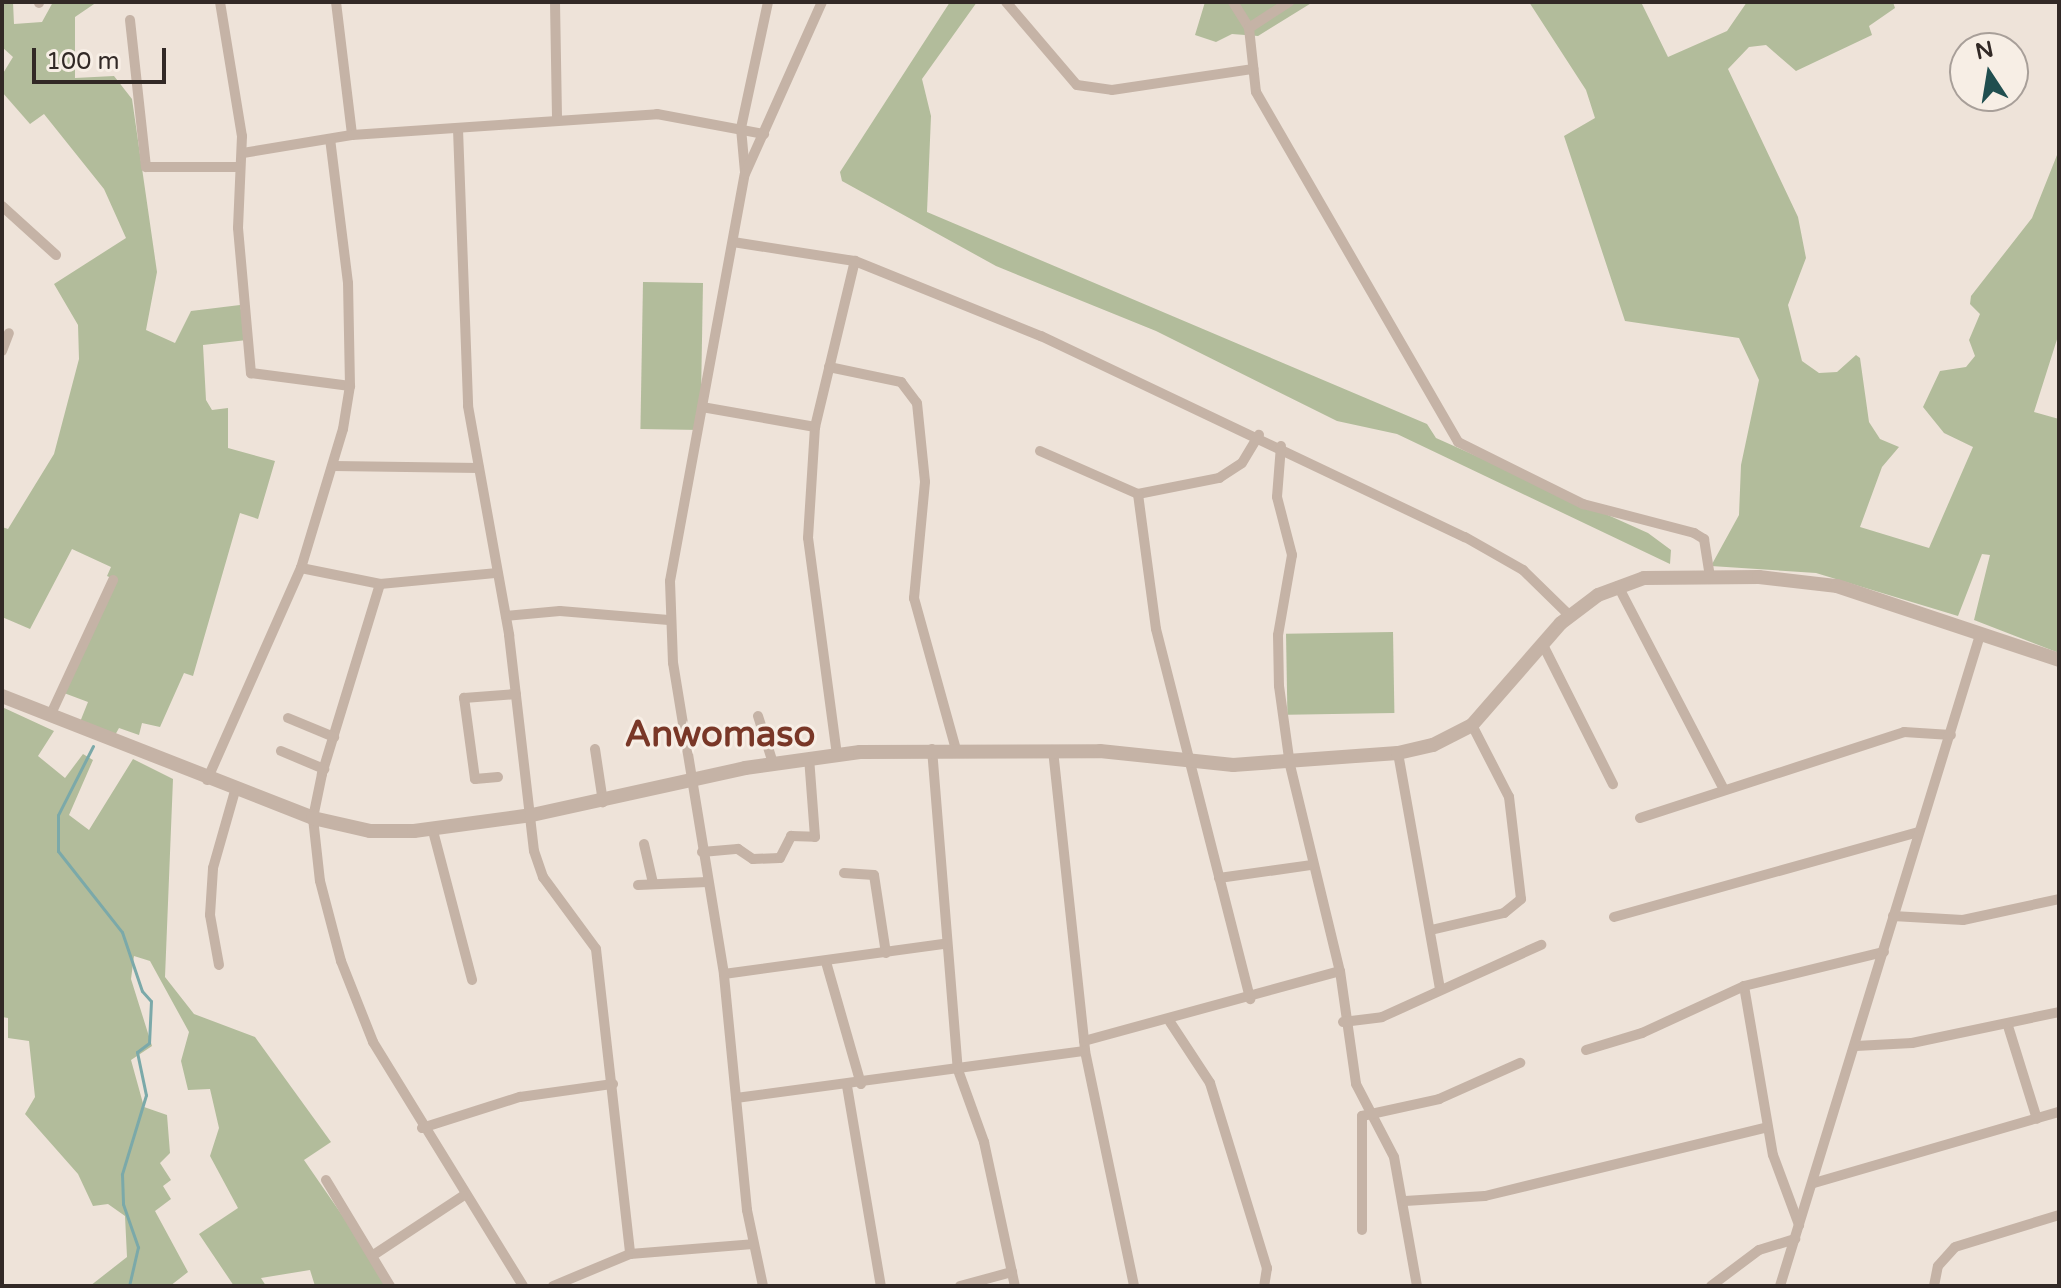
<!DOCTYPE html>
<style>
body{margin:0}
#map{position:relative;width:2061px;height:1288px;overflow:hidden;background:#eee3d9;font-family:"Varela Round",sans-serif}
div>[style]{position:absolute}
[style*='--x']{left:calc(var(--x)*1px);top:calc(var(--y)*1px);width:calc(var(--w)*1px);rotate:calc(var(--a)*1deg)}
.green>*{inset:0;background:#b2bc9b;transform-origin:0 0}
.stream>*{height:3px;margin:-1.5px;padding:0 1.5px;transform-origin:1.5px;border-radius:1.5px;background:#7ba9a9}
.minor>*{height:10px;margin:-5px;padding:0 5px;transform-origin:5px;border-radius:5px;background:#c5b3a6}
.tertiary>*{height:14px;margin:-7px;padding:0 7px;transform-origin:7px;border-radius:7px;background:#c5b3a6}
span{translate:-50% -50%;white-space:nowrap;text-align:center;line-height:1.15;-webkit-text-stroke:6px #f7eee5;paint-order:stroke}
.district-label{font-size:36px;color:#793727;font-weight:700}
.frame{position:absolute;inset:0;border:4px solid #322926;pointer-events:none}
.north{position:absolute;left:1949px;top:32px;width:80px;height:80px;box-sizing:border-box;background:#f7eee5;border:2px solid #a89f99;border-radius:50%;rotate:348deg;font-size:22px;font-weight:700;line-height:32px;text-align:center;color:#322926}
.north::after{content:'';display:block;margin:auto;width:28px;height:36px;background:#204e4f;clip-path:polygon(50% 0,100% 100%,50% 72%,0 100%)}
.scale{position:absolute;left:32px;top:48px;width:134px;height:36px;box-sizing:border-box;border:4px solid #322926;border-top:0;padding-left:10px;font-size:24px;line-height:28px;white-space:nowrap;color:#322926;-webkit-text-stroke:6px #f7eee5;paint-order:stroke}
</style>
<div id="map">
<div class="green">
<i style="clip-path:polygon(2px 2px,13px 2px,14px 24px,42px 22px,53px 2px,97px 2px,75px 17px,75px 78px,114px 76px,132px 99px,157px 272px,146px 330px,175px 343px,191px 311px,240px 305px,247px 340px,203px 345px,206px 400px,212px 410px,228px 408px,228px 448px,275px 461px,258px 519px,240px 513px,193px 676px,184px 673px,160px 727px,142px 723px,139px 735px,119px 728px,114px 737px,80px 722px,88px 702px,64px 693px,116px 580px,107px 576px,111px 567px,72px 549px,30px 629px,2px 617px,2px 527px,8px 529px,54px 454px,79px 359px,78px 325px,54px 284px,126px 238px,104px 189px,44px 114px,30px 124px,2px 92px,2px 75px,13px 57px,2px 47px)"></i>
<i style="clip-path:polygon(950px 2px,977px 2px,922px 79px,931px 116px,927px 212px,1427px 424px,1436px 438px,1648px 533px,1671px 550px,1670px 564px,1397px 434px,1337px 421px,1156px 331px,996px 266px,842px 181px,840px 172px)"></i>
<i style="clip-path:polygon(1205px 2px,1313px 2px,1258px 36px,1232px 34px,1216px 42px,1195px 35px)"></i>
<i style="clip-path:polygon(1529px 2px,1641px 2px,1668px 57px,1727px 31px,1747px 2px,1893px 2px,1895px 8px,1869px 26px,1872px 35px,1796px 71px,1766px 45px,1749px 47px,1728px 69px,1798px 217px,1806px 258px,1788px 305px,1802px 361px,1819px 373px,1837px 372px,1856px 355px,1860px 358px,1869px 422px,1880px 439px,1899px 447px,1882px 467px,1860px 527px,1929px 548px,1973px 447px,1944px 433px,1923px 407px,1940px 371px,1966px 367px,1975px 356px,1969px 340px,1980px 314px,1970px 304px,1971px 296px,2032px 218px,2059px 150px,2059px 333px,2034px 412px,2059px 419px,2059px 653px,1974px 620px,1990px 555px,1982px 554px,1958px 616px,1816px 573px,1711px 566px,1739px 515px,1741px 465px,1759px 380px,1739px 338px,1625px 321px,1564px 136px,1595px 118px,1586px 90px)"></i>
<i style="left:643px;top:282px;width:60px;height:147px;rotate:1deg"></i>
<i style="left:1393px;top:632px;width:81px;height:107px;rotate:89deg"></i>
<i style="clip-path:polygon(2px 707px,54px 731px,38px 756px,65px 778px,83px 754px,93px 760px,69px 815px,89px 830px,133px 759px,173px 779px,165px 977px,194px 1014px,255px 1037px,331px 1142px,304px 1160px,391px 1286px,315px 1286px,310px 1270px,261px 1278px,266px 1286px,234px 1286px,199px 1234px,238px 1208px,210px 1156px,219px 1128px,210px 1089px,188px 1090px,181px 1061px,189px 1032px,150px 961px,134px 956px,131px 979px,152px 1046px,131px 1060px,144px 1107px,167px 1115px,170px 1153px,160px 1163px,171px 1180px,163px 1186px,171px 1199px,155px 1211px,188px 1272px,170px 1286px,90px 1286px,127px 1257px,125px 1216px,108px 1204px,93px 1206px,78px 1174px,25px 1114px,35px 1097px,29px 1041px,8px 1038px,8px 1018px,2px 1017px)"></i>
</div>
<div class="stream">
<i style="--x:93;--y:746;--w:77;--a:116.9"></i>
<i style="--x:58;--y:815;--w:36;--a:90"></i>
<i style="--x:58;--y:851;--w:103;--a:51.7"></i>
<i style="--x:122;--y:932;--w:62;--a:71.3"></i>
<i style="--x:142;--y:991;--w:13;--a:48"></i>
<i style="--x:151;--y:1001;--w:42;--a:92.7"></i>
<i style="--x:149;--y:1043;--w:15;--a:143"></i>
<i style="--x:137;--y:1052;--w:44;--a:78.2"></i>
<i style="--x:146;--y:1095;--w:83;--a:106.9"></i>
<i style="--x:122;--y:1174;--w:30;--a:88"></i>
<i style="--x:123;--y:1204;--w:46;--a:70.8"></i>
<i style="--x:138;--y:1247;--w:40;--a:103"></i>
</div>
<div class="minor">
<i style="--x:220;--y:2;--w:136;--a:80.7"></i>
<i style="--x:242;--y:136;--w:92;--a:92.5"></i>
<i style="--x:238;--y:228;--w:146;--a:84.9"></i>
<i style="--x:251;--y:373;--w:100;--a:7.5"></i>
<i style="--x:336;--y:2;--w:134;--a:83.1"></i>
<i style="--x:555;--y:2;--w:117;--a:89"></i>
<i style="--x:1006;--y:2;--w:109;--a:49.5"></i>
<i style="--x:1077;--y:85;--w:35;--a:8"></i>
<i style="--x:1112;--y:90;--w:143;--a:-8.5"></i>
<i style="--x:1233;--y:2;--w:31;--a:58"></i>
<i style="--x:1249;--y:28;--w:64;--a:83.8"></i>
<i style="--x:1256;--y:92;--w:404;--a:60"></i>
<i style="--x:1458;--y:442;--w:140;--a:26.4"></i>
<i style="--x:1583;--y:504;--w:115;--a:14.6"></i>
<i style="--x:1694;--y:533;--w:12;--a:31"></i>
<i style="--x:1704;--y:539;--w:36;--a:81"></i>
<i style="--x:39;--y:3;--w:1;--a:-90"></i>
<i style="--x:130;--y:20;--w:148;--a:83.8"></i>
<i style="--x:146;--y:167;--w:92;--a:0"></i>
<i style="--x:1249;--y:28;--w:48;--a:-33"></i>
<i style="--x:458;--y:129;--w:277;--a:87.9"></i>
<i style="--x:468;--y:406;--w:233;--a:79.8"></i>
<i style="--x:509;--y:635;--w:217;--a:83.4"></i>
<i style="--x:534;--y:851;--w:28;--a:71"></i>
<i style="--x:543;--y:877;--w:89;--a:53.6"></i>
<i style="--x:596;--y:949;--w:307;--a:83.6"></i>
<i style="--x:243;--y:153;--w:110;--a:-9.4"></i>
<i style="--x:352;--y:135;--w:306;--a:-3.9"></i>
<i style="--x:657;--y:114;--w:109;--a:10.6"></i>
<i style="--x:745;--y:172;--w:44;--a:-95.2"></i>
<i style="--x:741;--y:128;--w:129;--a:-77.9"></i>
<i style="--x:2;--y:206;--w:73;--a:42.2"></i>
<i style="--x:733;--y:242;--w:123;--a:8.9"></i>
<i style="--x:855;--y:261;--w:201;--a:22"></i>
<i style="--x:1041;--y:336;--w:469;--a:25.4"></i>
<i style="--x:1465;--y:537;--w:67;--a:29.6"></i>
<i style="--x:1523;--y:570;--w:66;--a:44.4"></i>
<i style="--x:2;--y:351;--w:19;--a:-69"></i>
<i style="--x:829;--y:367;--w:74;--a:11.8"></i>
<i style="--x:901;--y:382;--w:26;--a:53"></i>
<i style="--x:917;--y:403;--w:79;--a:84.2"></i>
<i style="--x:925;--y:482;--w:117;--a:95.4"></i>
<i style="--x:914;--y:598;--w:157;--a:74.5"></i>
<i style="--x:702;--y:407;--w:115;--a:10"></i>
<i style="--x:1281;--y:446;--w:51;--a:94.5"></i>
<i style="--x:1277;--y:497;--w:60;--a:75.5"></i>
<i style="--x:1292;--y:555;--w:81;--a:99.9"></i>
<i style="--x:1278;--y:635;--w:51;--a:88.9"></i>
<i style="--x:1279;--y:686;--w:80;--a:82.1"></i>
<i style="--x:1290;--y:765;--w:212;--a:76.4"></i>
<i style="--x:1340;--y:971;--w:114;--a:81.9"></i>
<i style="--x:1356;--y:1084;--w:82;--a:62.5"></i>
<i style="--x:1394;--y:1157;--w:131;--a:79.9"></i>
<i style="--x:1040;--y:451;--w:107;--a:23.7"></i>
<i style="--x:1138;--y:494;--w:83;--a:-11.2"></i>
<i style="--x:1219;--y:478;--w:27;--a:-33"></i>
<i style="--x:1242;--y:463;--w:33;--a:-59"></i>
<i style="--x:334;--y:466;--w:145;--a:0.8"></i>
<i style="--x:1138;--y:494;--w:136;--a:82.4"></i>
<i style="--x:1156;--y:629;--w:382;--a:75.7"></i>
<i style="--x:301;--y:568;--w:81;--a:11.4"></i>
<i style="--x:380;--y:584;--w:118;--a:-5.4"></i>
<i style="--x:380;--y:584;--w:199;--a:107"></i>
<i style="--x:322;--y:774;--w:45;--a:101.6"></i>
<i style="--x:313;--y:818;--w:63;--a:83.7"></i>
<i style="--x:320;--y:881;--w:83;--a:75.3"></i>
<i style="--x:341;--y:961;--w:87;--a:68.4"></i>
<i style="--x:373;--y:1042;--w:286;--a:58.4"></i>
<i style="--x:1618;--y:586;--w:228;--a:62.5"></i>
<i style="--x:506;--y:616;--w:54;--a:-5.3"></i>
<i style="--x:560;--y:611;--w:109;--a:4.7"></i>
<i style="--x:1542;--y:643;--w:158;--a:63.3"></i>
<i style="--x:50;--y:716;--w:150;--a:-65.1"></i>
<i style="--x:758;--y:716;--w:49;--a:72.3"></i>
<i style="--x:288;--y:718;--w:50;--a:22.4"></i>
<i style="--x:595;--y:749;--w:54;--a:81.4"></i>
<i style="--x:932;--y:749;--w:322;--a:85.4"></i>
<i style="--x:958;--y:1070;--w:77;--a:70.1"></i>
<i style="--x:984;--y:1142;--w:147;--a:77.9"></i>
<i style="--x:1053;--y:750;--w:303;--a:83.9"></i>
<i style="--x:1085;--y:1051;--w:240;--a:78.2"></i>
<i style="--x:281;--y:751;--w:47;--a:22.7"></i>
<i style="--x:1398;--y:753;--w:239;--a:79.9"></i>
<i style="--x:837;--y:755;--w:219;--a:-97.6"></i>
<i style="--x:808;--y:538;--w:111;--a:-86.4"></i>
<i style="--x:815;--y:427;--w:171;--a:-76.5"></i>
<i style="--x:498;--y:777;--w:23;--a:175"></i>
<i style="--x:475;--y:779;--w:82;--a:-97.7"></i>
<i style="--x:464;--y:698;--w:52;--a:-4.4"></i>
<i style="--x:207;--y:780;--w:232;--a:-66.1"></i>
<i style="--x:301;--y:568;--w:145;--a:-73.2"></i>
<i style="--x:343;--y:429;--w:44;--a:-80.8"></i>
<i style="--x:350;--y:386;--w:103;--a:-91.1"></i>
<i style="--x:348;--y:283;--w:145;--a:-97.1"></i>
<i style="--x:1640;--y:818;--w:278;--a:-18"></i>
<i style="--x:1904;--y:732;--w:47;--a:3.7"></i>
<i style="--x:433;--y:831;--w:154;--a:75.3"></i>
<i style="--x:644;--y:844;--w:39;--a:77"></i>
<i style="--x:702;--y:852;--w:36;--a:-5"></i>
<i style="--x:738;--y:849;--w:18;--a:34"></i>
<i style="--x:753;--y:859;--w:27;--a:-2"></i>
<i style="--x:780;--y:858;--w:25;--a:-63"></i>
<i style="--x:791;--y:836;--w:24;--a:2"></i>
<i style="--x:815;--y:837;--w:79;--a:-94.3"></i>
<i style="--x:844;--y:873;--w:30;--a:4"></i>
<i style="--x:874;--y:875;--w:79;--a:81.3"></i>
<i style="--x:1219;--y:878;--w:94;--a:-8"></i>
<i style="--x:638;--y:885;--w:69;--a:-2.5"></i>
<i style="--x:1893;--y:916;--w:70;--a:3.3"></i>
<i style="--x:1963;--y:920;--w:98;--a:-12.3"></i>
<i style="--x:1614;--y:917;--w:316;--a:-15.6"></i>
<i style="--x:1431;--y:930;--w:75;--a:-13.1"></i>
<i style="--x:1504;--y:913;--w:22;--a:-39"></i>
<i style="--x:1521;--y:899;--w:103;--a:-96.7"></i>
<i style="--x:1509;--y:797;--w:81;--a:-117.2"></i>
<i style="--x:826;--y:962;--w:127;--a:74"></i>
<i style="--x:219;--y:965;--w:51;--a:-100.2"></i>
<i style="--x:210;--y:915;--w:47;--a:-86.3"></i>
<i style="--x:213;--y:868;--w:80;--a:-74.1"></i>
<i style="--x:724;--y:974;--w:221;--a:-7.8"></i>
<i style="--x:1744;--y:986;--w:171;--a:80.3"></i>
<i style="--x:1773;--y:1155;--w:75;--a:69.6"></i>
<i style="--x:1170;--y:1022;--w:73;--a:56.7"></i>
<i style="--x:1210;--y:1083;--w:194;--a:72.9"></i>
<i style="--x:1267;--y:1268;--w:18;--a:99"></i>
<i style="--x:1343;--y:1022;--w:39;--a:-7"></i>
<i style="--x:1382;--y:1017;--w:175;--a:-24.4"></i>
<i style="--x:2008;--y:1026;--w:97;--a:72.7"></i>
<i style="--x:1084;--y:1041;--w:265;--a:-15.3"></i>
<i style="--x:1856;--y:1046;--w:56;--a:-3.1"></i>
<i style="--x:1912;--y:1043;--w:150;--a:-11.9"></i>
<i style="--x:1586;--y:1050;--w:59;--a:-16.9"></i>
<i style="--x:1642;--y:1033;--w:112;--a:-24.7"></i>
<i style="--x:1744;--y:986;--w:144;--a:-13.7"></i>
<i style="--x:847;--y:1086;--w:203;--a:80.4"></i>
<i style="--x:736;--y:1098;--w:352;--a:-7.7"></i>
<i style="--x:422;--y:1128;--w:103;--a:-17.6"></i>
<i style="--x:520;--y:1097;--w:94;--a:-8"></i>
<i style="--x:326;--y:1180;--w:124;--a:58.9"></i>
<i style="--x:1814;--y:1183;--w:255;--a:-16.2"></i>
<i style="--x:1405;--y:1201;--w:80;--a:-3.6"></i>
<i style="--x:1485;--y:1196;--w:291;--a:-13.7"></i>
<i style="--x:1362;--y:1230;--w:114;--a:-90"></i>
<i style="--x:1362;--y:1116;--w:79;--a:-12.4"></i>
<i style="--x:1439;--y:1099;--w:89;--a:-24"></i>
<i style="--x:375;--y:1254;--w:105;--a:-33.4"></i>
<i style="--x:553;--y:1286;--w:83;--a:-22.6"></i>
<i style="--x:630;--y:1254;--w:123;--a:-4.6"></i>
<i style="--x:763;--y:1286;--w:78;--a:-101.9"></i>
<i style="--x:747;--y:1210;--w:237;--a:-95.6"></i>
<i style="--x:724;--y:974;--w:315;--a:-99.3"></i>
<i style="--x:673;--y:663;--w:82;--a:-92.1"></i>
<i style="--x:670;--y:581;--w:414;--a:-79.6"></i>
<i style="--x:745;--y:174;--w:188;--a:-65.9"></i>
<i style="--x:960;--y:1286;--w:54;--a:-15.1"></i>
<i style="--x:1711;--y:1286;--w:60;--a:-36.9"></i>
<i style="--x:1759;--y:1250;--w:38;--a:-17"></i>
<i style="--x:1780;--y:1286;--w:681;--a:-72.92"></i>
<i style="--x:1934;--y:1286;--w:20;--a:-79"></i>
<i style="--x:1938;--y:1266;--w:25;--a:-48"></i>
<i style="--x:1955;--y:1247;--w:109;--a:-17.1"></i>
</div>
<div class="tertiary">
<i style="--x:2;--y:696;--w:334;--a:21.4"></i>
<i style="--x:313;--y:818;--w:58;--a:12.8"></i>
<i style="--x:370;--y:831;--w:44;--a:0"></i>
<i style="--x:414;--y:831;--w:119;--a:-7.7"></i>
<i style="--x:532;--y:815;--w:218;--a:-12.4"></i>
<i style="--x:745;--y:768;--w:116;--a:-7.9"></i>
<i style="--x:860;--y:752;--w:240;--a:-0.2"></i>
<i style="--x:1100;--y:751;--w:134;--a:6"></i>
<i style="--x:1233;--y:765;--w:165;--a:-4.2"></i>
<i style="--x:1398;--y:753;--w:36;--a:-13"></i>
<i style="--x:1433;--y:745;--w:44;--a:-27.1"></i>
<i style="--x:1472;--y:725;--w:135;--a:-48.9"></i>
<i style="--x:1561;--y:623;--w:46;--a:-37.1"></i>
<i style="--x:1598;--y:595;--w:49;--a:-20.3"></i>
<i style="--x:1644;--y:578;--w:115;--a:-0.5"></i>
<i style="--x:1759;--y:577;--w:79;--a:6.6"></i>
<i style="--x:1837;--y:586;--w:234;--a:18.4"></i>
</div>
<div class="district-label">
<span style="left:720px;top:735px">Anwomaso</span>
</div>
<div class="frame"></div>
<div class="north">N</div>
<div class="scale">100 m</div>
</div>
